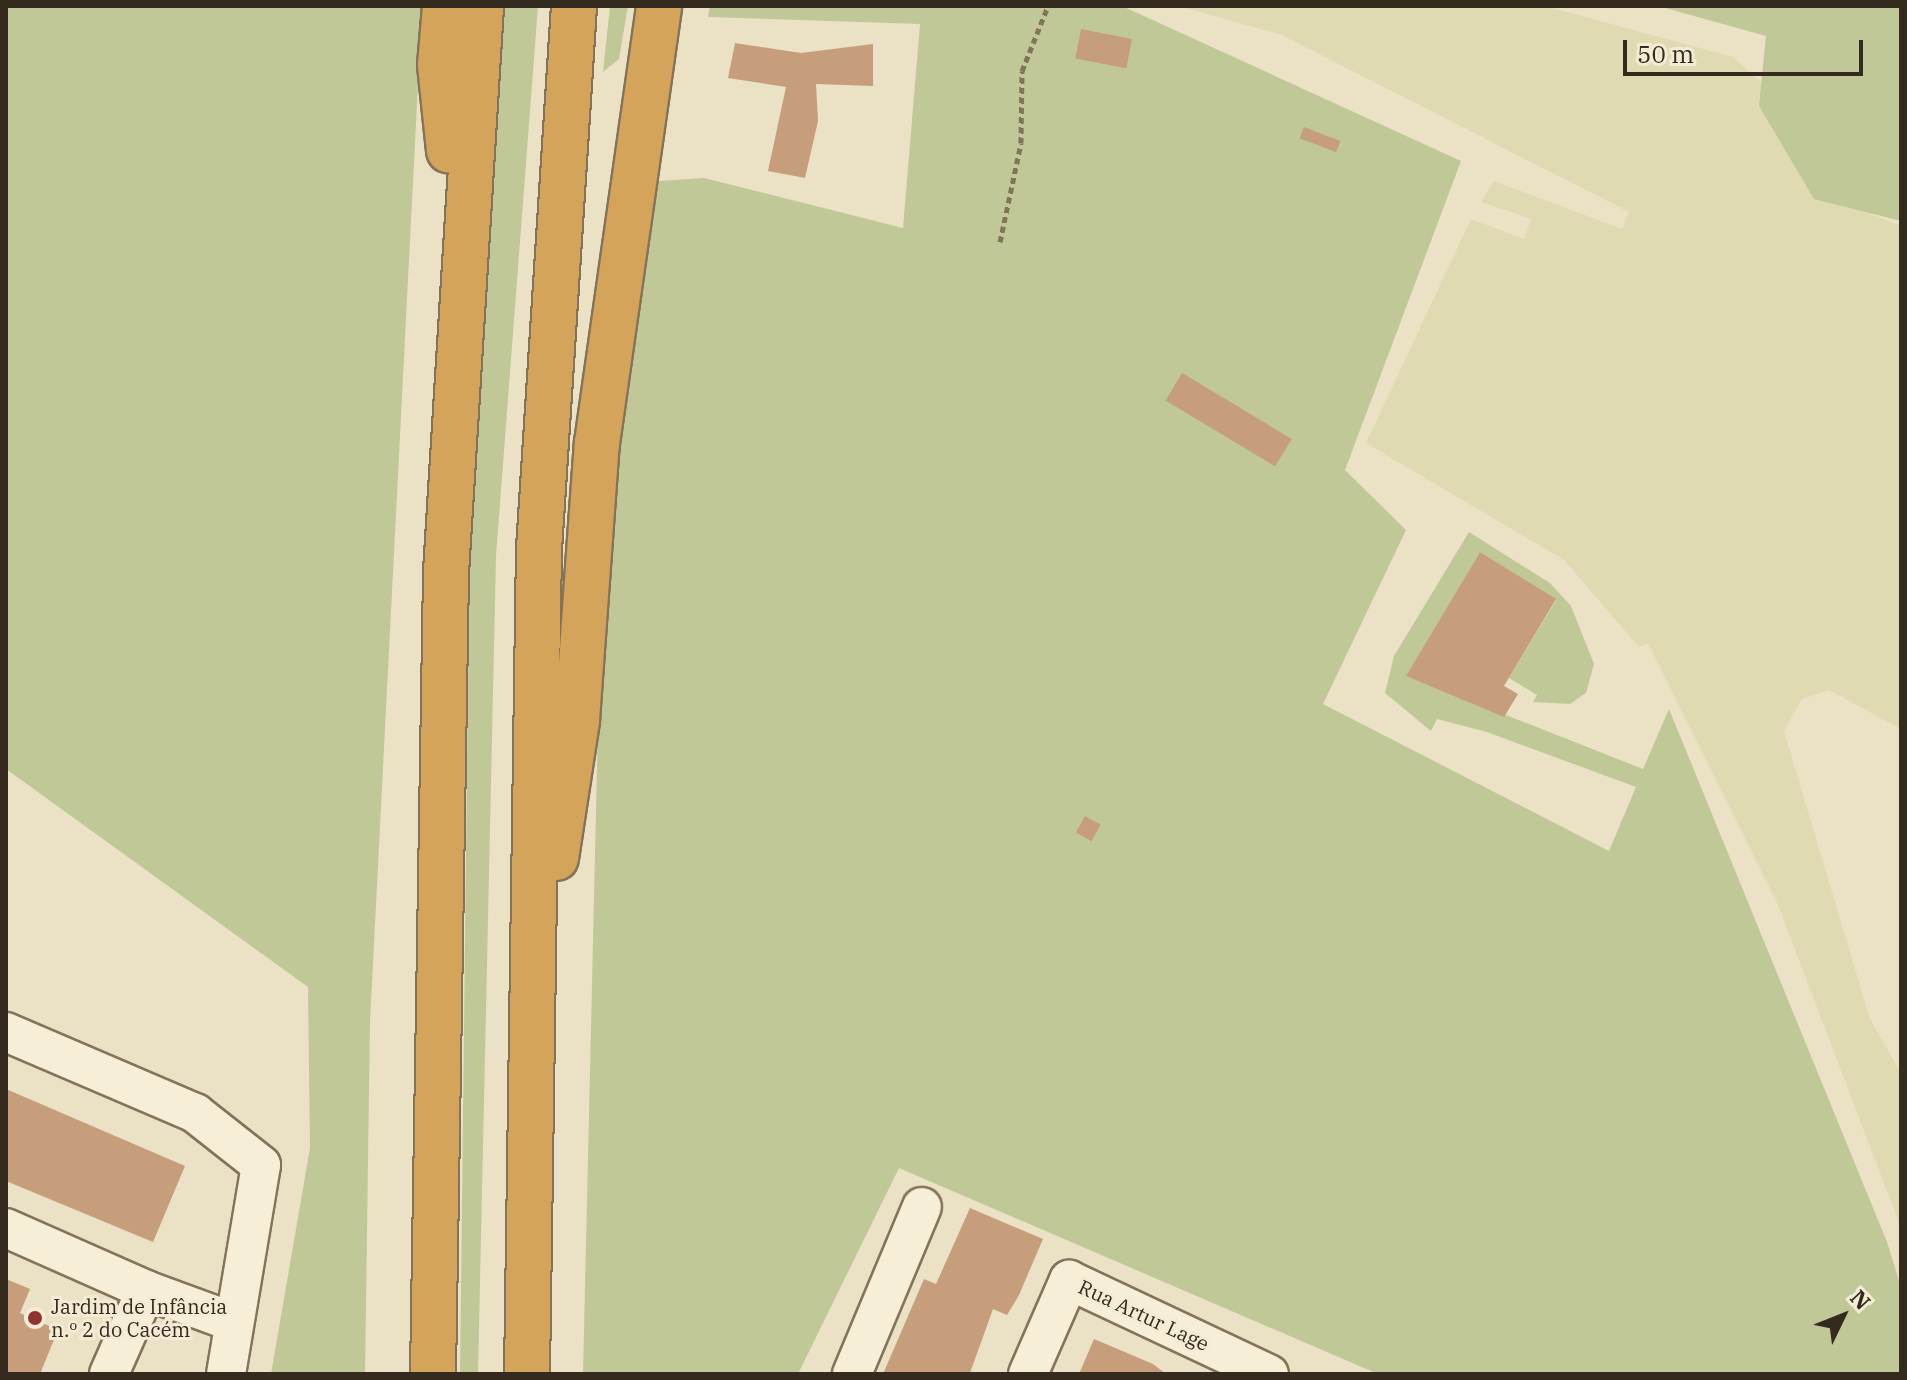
<!DOCTYPE html>
<meta charset="utf-8">
<style>
body{margin:0}
#map{position:relative;width:1907px;height:1380px;overflow:hidden;background:#ebe1c4;font-family:"IBM Plex Serif",serif}
div>[style]{position:absolute}
[style*='--x']{left:calc(var(--x)*1px);top:calc(var(--y)*1px);width:calc(var(--w)*1px);rotate:calc(var(--a)*1deg)}
.farmland>*{inset:0;background:#e0dab2}
.green>*{inset:0;background:#c0c898}
.building>*{inset:0;background:#c69e7c;transform-origin:0 0}
.path>*{height:5px;margin-top:-2.5px;transform-origin:0;background:repeating-linear-gradient(90deg,#84735b 0 6px,transparent 0 10px)}
.roads{filter:drop-shadow(2px 0 #84735b) drop-shadow(-2px 0 #84735b) drop-shadow(0 2px #84735b) drop-shadow(0 -2px #84735b)}
.street>*{height:38px;margin:-19px;padding:0 19px;transform-origin:19px;border-radius:19px;background:#f6eed6}
.highway>*{height:44px;margin:-22px;padding:0 22px;transform-origin:22px;border-radius:22px;background:#d4a45a}
.dots>*{width:22px;height:22px;translate:-50% -50%;box-sizing:border-box;border:4px solid #f3ebd3;border-radius:50%}
span{translate:-50% -50%;white-space:nowrap;text-align:center;line-height:1.15;-webkit-text-stroke:6px #f3ebd3;paint-order:stroke}
.poi-label{font-size:20px;color:#352a1e}
.left{translate:0 -50%;text-align:left}
.street-label{font-size:20px;color:#352a1e}
.frame{position:absolute;inset:0;border:8px solid #352a1e;pointer-events:none}
.north{position:absolute;left:1803px;top:1276px;width:80px;height:80px;-webkit-text-stroke:6px #f3ebd3;paint-order:stroke;rotate:47deg;font-size:22px;font-weight:700;line-height:32px;text-align:center;color:#352a1e}
.north::after{content:'';display:block;margin:auto;width:28px;height:36px;background:#352a1e;clip-path:polygon(50% 0,100% 100%,50% 72%,0 100%)}
.scale{position:absolute;left:1623px;top:40px;width:240px;height:36px;box-sizing:border-box;border:4px solid #352a1e;border-top:0;padding-left:10px;font-size:24px;line-height:28px;white-space:nowrap;color:#352a1e;-webkit-text-stroke:6px #f3ebd3;paint-order:stroke}
</style>
<div id="map">
<div class="farmland">
<i style="clip-path:polygon(1179px 6px,1545px 6px,1733px 57px,1764px 85px,1827px 197px,1901px 226px,1901px 729px,1829px 690px,1802px 699px,1784px 731px,1870px 1019px,1901px 1073px,1901px 1228px,1778px 905px,1648px 643px,1639px 647px,1564px 560px,1366px 443px,1471px 219px,1524px 239px,1531px 219px,1481px 202px,1494px 181px,1622px 229px,1629px 212px,1282px 35px)"></i>
</div>
<div class="green">
<i style="clip-path:polygon(6px 6px,422px 6px,370px 1022px,365px 1374px,271px 1374px,310px 1148px,308px 987px,6px 769px)"></i>
<i style="clip-path:polygon(502px 6px,538px 6px,496px 556px,478px 1374px,460px 1374px,470px 509px)"></i>
<i style="clip-path:polygon(610px 6px,628px 6px,619px 59px,603px 72px)"></i>
<i style="clip-path:polygon(710px 6px,1122px 6px,1461px 161px,1345px 470px,1406px 530px,1323px 704px,1609px 851px,1636px 787px,1487px 732px,1437px 719px,1431px 731px,1385px 693px,1394px 656px,1469px 532px,1550px 583px,1571px 606px,1594px 664px,1586px 693px,1570px 704px,1533px 702px,1537px 695px,1509px 678px,1556px 600px,1480px 552px,1407px 676px,1643px 769px,1669px 709px,1887px 1242px,1901px 1287px,1901px 1374px,1378px 1374px,899px 1168px,798px 1374px,583px 1374px,601px 594px,646px 182px,704px 178px,903px 228px,920px 24px,708px 17px)"></i>
<i style="clip-path:polygon(1658px 6px,1901px 6px,1901px 221px,1814px 199px,1759px 106px,1766px 36px)"></i>
</div>
<div class="building">
<i style="left:1081px;top:29px;width:52px;height:30px;rotate:11deg"></i>
<i style="clip-path:polygon(735px 43px,801px 53px,873px 44px,873px 86px,816px 84px,818px 121px,805px 178px,768px 171px,786px 87px,728px 78px)"></i>
<i style="left:1304px;top:127px;width:39px;height:12px;rotate:21deg"></i>
<i style="left:1182px;top:373px;width:128px;height:32px;rotate:31deg"></i>
<i style="clip-path:polygon(1480px 552px,1556px 599px,1504px 686px,1518px 694px,1504px 717px,1406px 676px)"></i>
<i style="left:1085px;top:816px;width:18px;height:19px;rotate:29deg"></i>
<i style="clip-path:polygon(6px 1089px,185px 1166px,153px 1242px,6px 1181px)"></i>
<i style="clip-path:polygon(970px 1208px,1043px 1239px,1019px 1295px,1007px 1315px,993px 1309px,970px 1373px,883px 1374px,924px 1279px,936px 1284px)"></i>
<i style="clip-path:polygon(6px 1279px,30px 1289px,20px 1313px,58px 1330px,40px 1374px,6px 1374px)"></i>
<i style="clip-path:polygon(1094px 1339px,1153px 1364px,1166px 1374px,1079px 1374px)"></i>
</div>
<div class="path">
<i style="--x:1000;--y:242;--w:101;--a:-78"></i>
<i style="--x:1021;--y:143;--w:72;--a:-89.2"></i>
<i style="--x:1022;--y:71;--w:70;--a:-68.2"></i>
</div>
<div class="roads">
<div class="street">
<i style="--x:6;--y:1032;--w:206;--a:23.2"></i>
<i style="--x:195;--y:1113;--w:84;--a:38.2"></i>
<i style="--x:261;--y:1165;--w:212;--a:99.5"></i>
<i style="--x:6;--y:1228;--w:153;--a:23.9"></i>
<i style="--x:146;--y:1290;--w:92;--a:113.8"></i>
<i style="--x:146;--y:1290;--w:93;--a:20.2"></i>
<i style="--x:852;--y:1374;--w:181;--a:-67.3"></i>
<i style="--x:1028;--y:1374;--w:103;--a:-66.4"></i>
<i style="--x:1069;--y:1280;--w:221;--a:25.2"></i>
</div>
<div class="highway">
<i style="--x:445;--y:6;--w:59;--a:94.8"></i>
<i style="--x:440;--y:65;--w:86;--a:84"></i>
<i style="--x:556;--y:858;--w:140;--a:-81.3"></i>
<i style="--x:577;--y:720;--w:278;--a:-85.9"></i>
<i style="--x:597;--y:443;--w:441;--a:-81.9"></i>
<i style="--x:433;--y:1374;--w:802;--a:-89.07"></i>
<i style="--x:446;--y:572;--w:567;--a:-86.46"></i>
<i style="--x:527;--y:1374;--w:825;--a:-89.17"></i>
<i style="--x:539;--y:549;--w:544;--a:-86.31"></i>
</div>
</div>
<div class="dots">
<i style="left:35px;top:1318px;background:#8e3330"></i>
</div>
<div class="poi-label">
<span class="left" style="left:51px;top:1318px">Jardim de Infância<br>n.º 2 do Cacém</span>
</div>
<div class="street-label">
<span style="left:1144px;top:1315px;rotate:25deg">Rua Artur Lage</span>
</div>
<div class="frame"></div>
<div class="north">N</div>
<div class="scale">50 m</div>
</div>
